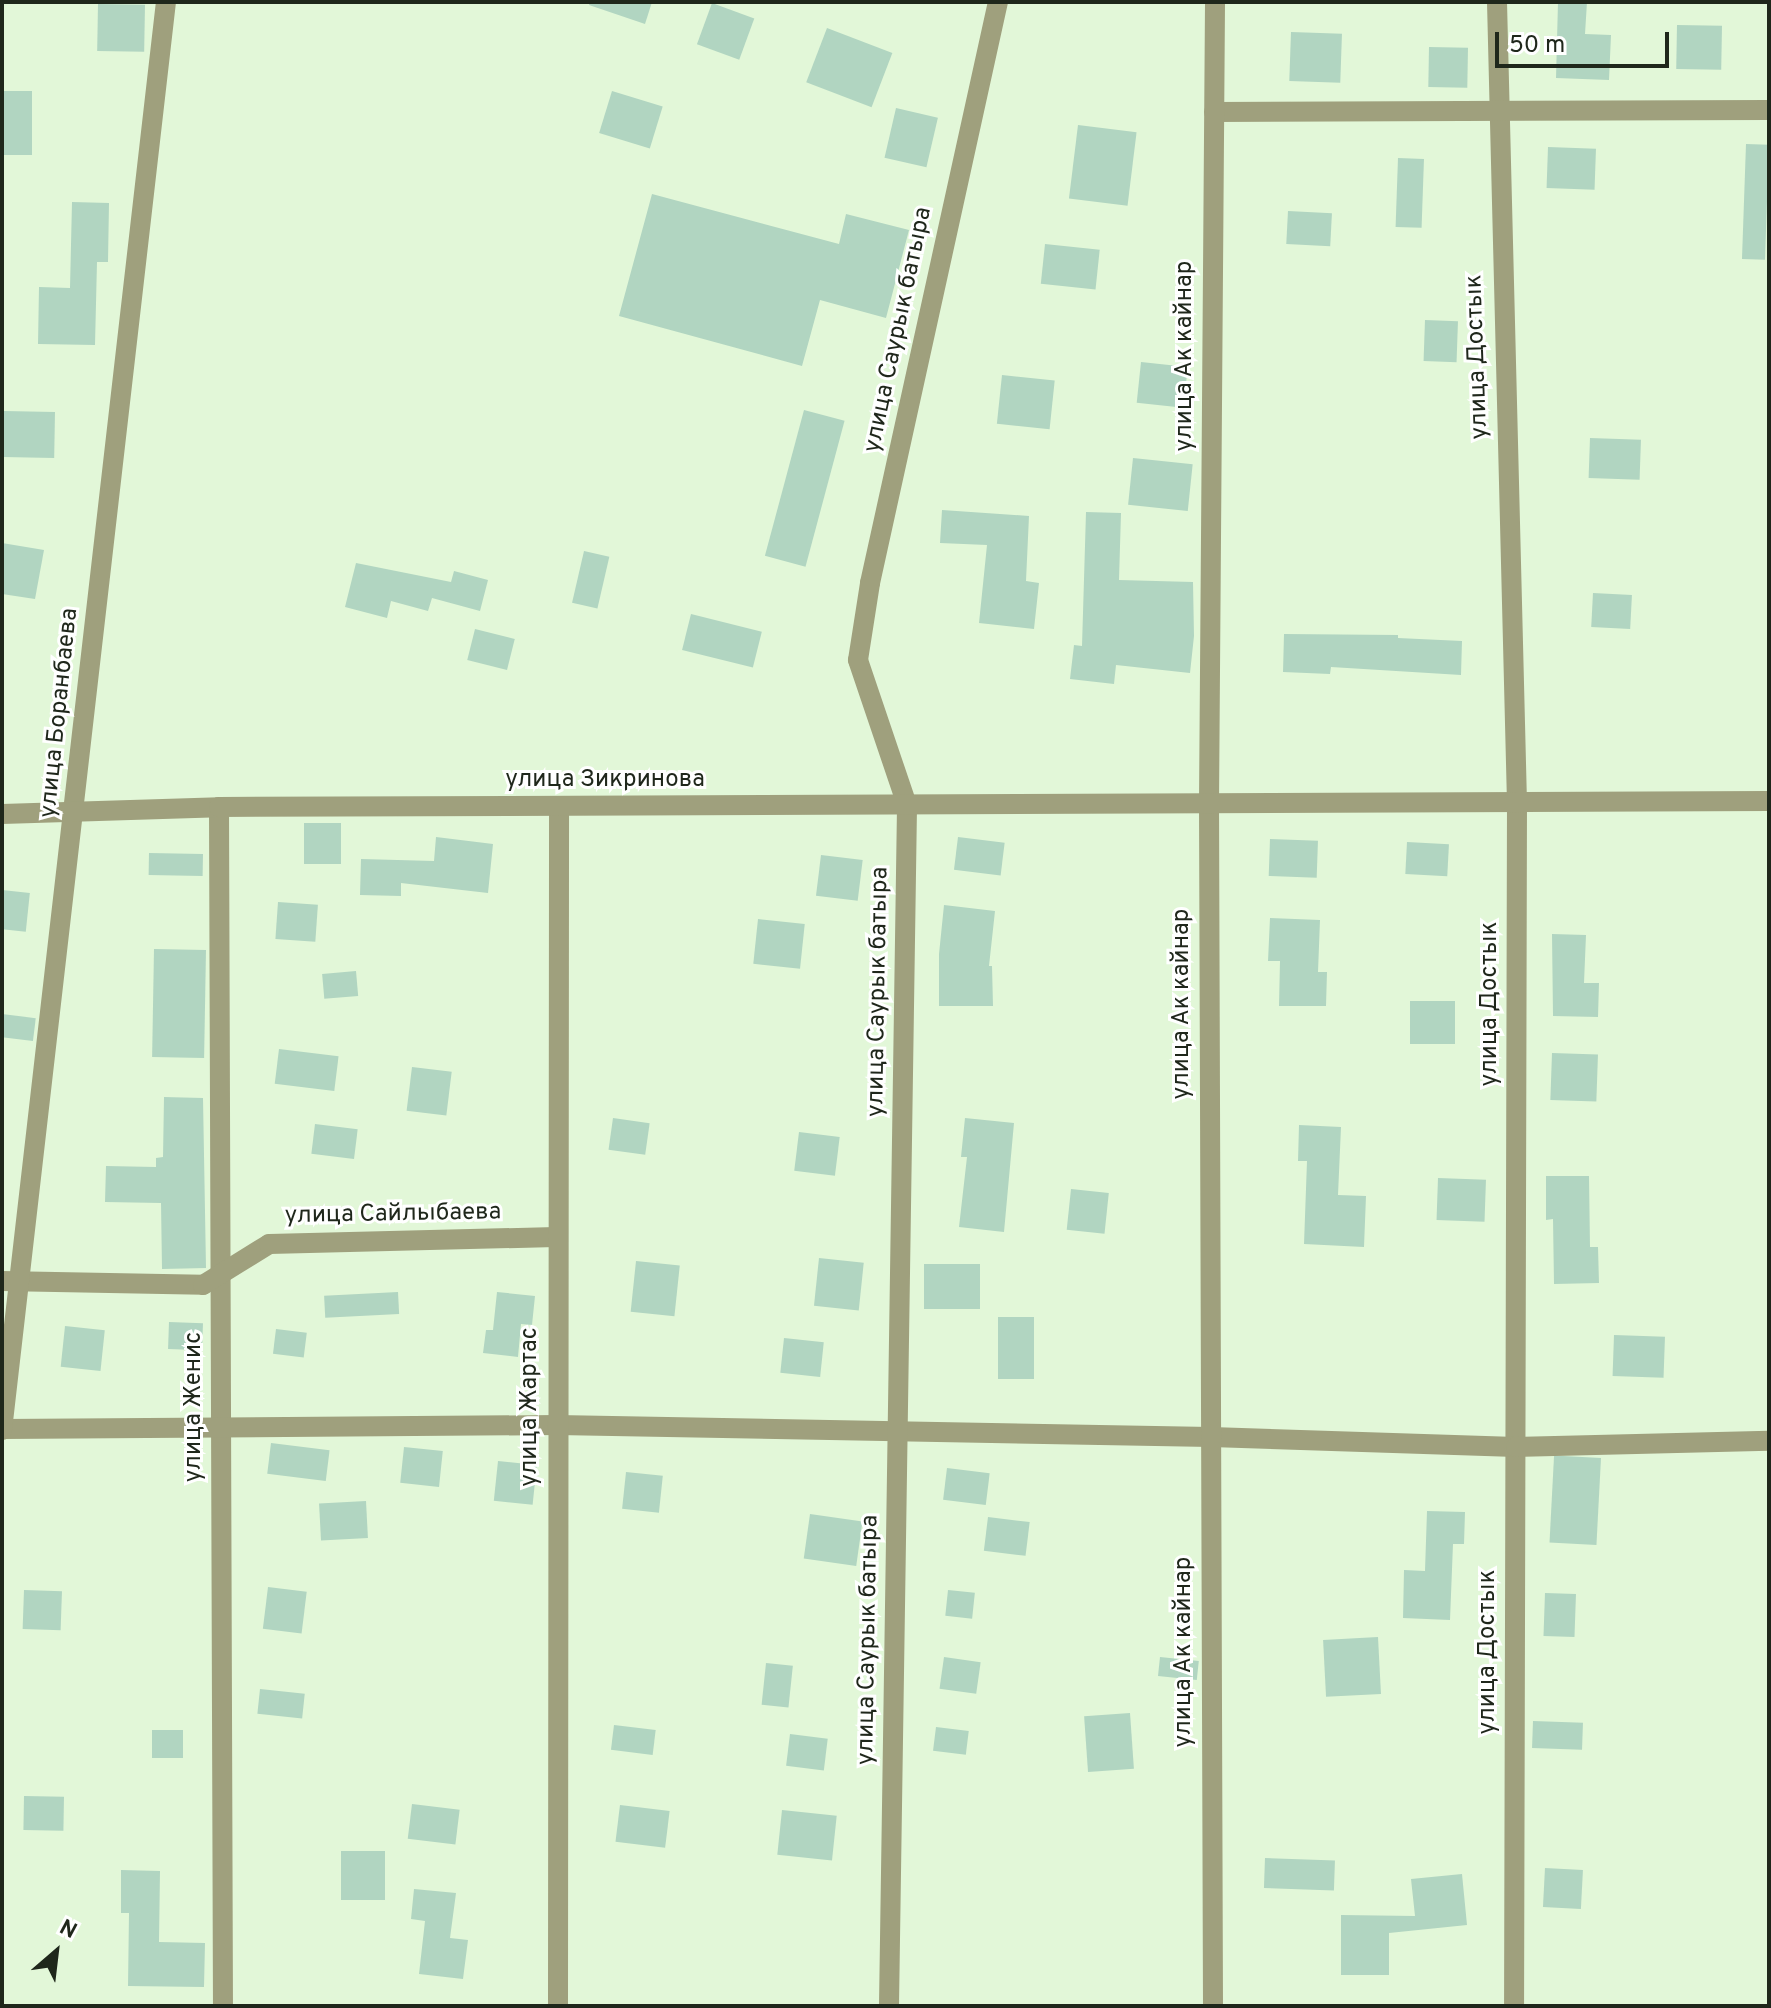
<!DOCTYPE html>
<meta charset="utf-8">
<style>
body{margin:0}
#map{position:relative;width:1771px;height:2008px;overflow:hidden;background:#e2f7d8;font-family:Overpass,sans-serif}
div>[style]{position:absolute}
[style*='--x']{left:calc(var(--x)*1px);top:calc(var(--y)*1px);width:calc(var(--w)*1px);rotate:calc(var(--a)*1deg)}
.building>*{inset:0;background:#b1d5c1;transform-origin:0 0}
.minor>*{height:20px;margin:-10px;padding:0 10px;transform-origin:10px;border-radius:10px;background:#9fa07d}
.tertiary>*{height:20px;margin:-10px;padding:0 10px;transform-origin:10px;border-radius:10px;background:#9fa07d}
span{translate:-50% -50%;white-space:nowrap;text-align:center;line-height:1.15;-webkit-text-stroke:6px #fff;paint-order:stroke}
.street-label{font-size:24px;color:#1f271b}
.frame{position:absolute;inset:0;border:4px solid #1f271b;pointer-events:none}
.north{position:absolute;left:16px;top:1912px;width:80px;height:80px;-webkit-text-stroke:6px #fff;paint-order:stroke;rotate:28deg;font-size:22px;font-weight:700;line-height:32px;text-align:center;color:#1f271b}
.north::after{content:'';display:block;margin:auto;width:28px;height:36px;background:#1f271b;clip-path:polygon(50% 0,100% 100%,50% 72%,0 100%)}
.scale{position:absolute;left:1495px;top:32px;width:174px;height:36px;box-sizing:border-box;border:4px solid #1f271b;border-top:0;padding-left:10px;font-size:24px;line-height:28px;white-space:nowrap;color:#1f271b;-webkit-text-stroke:6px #fff;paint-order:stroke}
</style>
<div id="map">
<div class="building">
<i style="clip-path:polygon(590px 2px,652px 2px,645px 24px,589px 5px)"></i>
<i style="clip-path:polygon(1558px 2px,1587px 2px,1585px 34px,1611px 35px,1609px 80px,1556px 78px)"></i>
<i style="left:712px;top:3px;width:45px;height:44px;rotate:20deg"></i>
<i style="left:98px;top:4px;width:47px;height:47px;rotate:1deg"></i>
<i style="left:1677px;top:25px;width:45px;height:44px;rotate:1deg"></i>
<i style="left:827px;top:28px;width:70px;height:58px;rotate:21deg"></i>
<i style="left:1291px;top:32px;width:51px;height:49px;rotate:2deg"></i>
<i style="left:1429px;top:47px;width:39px;height:40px;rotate:1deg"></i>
<i style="left:2px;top:91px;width:30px;height:64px"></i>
<i style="left:612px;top:91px;width:53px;height:44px;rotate:17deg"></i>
<i style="left:896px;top:108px;width:43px;height:51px;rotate:13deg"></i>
<i style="left:1078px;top:125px;width:59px;height:74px;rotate:7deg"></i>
<i style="left:1746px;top:144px;width:23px;height:115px;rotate:2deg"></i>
<i style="left:1548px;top:147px;width:48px;height:41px;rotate:2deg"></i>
<i style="left:1398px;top:158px;width:26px;height:69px;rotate:2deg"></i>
<i style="clip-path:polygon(652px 194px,839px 244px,846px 214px,909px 230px,886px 318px,820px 300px,802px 366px,619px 316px)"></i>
<i style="clip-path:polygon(72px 202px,109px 203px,108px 262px,97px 262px,95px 345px,38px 344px,39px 287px,70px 288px)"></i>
<i style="left:1288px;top:211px;width:44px;height:33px;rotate:3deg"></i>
<i style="left:1045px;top:244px;width:55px;height:40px;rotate:6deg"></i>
<i style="left:1425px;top:320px;width:33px;height:41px;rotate:2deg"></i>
<i style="left:1141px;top:362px;width:47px;height:41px;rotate:6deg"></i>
<i style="left:1002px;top:375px;width:53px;height:49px;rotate:6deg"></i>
<i style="left:804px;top:410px;width:42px;height:151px;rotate:15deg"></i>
<i style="left:4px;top:411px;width:51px;height:46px;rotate:1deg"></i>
<i style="left:1590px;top:438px;width:51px;height:40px;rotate:2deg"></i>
<i style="left:1133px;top:458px;width:60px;height:47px;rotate:6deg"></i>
<i style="clip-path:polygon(942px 510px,1029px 516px,1026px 581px,1039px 583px,1034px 629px,979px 623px,987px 545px,940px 543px)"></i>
<i style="clip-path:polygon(1086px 512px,1121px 513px,1119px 580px,1193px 582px,1194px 636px,1190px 673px,1116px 665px,1114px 684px,1070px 679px,1074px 645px,1082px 646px)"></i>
<i style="clip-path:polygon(2px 543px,44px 550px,35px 599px,2px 594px)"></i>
<i style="left:584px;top:551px;width:26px;height:53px;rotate:13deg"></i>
<i style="clip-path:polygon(356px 563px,451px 582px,454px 571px,488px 580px,480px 611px,432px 598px,428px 611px,391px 601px,387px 618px,345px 607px)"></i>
<i style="left:1593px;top:593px;width:39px;height:34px;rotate:3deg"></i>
<i style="left:691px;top:614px;width:73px;height:37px;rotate:14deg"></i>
<i style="left:475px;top:629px;width:41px;height:32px;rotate:14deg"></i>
<i style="clip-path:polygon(1284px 634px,1398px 635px,1398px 638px,1462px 641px,1461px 675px,1331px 667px,1330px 674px,1283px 672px)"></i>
<i style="left:304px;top:823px;width:37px;height:41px"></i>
<i style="clip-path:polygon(436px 837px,493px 844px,488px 893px,401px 883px,401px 896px,360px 895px,361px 859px,434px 861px)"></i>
<i style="left:958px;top:837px;width:47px;height:33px;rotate:7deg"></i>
<i style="left:1270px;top:839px;width:48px;height:37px;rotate:2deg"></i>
<i style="left:1407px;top:842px;width:42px;height:32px;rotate:3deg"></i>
<i style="left:149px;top:853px;width:54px;height:22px;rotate:1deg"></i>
<i style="left:821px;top:855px;width:42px;height:41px;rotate:7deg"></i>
<i style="left:2px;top:890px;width:28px;height:39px;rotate:6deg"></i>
<i style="left:278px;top:902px;width:40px;height:37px;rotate:4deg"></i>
<i style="clip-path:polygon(944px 905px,995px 911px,989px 966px,992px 966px,993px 1006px,939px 1006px,939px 954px)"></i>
<i style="clip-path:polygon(1270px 918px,1320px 920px,1318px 972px,1327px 972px,1326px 1006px,1279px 1006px,1280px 961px,1268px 961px)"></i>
<i style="left:758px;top:919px;width:47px;height:45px;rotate:6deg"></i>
<i style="clip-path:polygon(1552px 934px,1586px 935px,1584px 983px,1599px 983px,1598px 1017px,1553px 1016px)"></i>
<i style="left:154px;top:949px;width:52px;height:108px;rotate:1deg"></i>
<i style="left:356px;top:971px;width:25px;height:34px;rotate:85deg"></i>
<i style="left:1410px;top:1001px;width:45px;height:43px"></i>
<i style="left:2px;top:1014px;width:34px;height:23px;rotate:7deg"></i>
<i style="left:279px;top:1049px;width:60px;height:35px;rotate:7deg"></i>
<i style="left:1552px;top:1053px;width:46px;height:47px;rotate:2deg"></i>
<i style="left:412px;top:1067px;width:40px;height:44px;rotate:7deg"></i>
<i style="clip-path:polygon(164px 1097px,203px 1098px,206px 1268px,162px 1269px,161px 1203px,105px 1202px,106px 1166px,156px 1167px,156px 1158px,163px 1157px)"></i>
<i style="left:613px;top:1118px;width:37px;height:32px;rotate:8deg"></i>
<i style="clip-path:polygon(965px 1118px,1014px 1123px,1004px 1232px,959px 1227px,967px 1157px,961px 1157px)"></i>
<i style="left:315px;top:1124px;width:43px;height:30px;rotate:7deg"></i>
<i style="clip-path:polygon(1299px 1125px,1341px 1127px,1338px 1195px,1366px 1196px,1364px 1247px,1304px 1244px,1307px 1161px,1298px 1161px)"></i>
<i style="left:799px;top:1132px;width:41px;height:39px;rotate:7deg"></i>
<i style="clip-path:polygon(1546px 1176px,1589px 1176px,1590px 1247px,1598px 1247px,1599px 1283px,1554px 1284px,1553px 1219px,1546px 1220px)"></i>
<i style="left:1438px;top:1178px;width:48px;height:42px;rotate:2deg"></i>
<i style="left:1071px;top:1189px;width:38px;height:41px;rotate:6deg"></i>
<i style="left:819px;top:1258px;width:45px;height:48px;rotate:6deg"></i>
<i style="left:636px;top:1261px;width:44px;height:51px;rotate:6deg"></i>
<i style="left:980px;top:1264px;width:45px;height:56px;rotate:90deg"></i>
<i style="left:398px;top:1292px;width:22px;height:74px;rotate:87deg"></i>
<i style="clip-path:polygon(497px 1292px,535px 1296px,532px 1325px,521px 1324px,518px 1357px,483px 1353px,486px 1330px,493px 1330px)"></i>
<i style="left:998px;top:1317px;width:36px;height:62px"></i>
<i style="left:169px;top:1322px;width:34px;height:27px;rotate:2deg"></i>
<i style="left:65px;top:1326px;width:40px;height:41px;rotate:6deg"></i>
<i style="left:276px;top:1329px;width:31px;height:25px;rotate:7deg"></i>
<i style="left:1614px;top:1335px;width:51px;height:41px;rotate:2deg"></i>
<i style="left:784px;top:1338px;width:40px;height:35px;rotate:6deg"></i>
<i style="left:271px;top:1443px;width:59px;height:31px;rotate:7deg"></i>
<i style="left:404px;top:1447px;width:39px;height:36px;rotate:6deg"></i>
<i style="left:1601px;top:1458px;width:87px;height:47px;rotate:93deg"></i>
<i style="left:498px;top:1461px;width:39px;height:40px;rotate:6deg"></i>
<i style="left:947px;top:1468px;width:43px;height:32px;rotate:7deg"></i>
<i style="left:626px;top:1472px;width:37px;height:37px;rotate:6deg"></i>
<i style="left:366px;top:1501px;width:37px;height:47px;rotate:87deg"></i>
<i style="clip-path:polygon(1427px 1511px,1465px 1512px,1464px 1544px,1453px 1544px,1450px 1620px,1403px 1618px,1404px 1570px,1425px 1571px)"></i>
<i style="left:810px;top:1514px;width:53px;height:45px;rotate:8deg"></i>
<i style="left:988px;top:1517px;width:42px;height:34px;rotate:7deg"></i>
<i style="left:268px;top:1587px;width:39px;height:42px;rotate:7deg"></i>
<i style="left:24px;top:1590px;width:38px;height:39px;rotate:2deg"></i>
<i style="left:948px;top:1590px;width:27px;height:26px;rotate:6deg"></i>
<i style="left:1545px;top:1593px;width:31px;height:43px;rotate:2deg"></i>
<i style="left:1378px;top:1637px;width:57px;height:55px;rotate:87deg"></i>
<i style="left:944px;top:1657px;width:37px;height:32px;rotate:8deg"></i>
<i style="left:1160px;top:1657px;width:39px;height:19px;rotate:6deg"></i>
<i style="left:766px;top:1663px;width:27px;height:42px;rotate:6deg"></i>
<i style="left:260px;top:1689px;width:45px;height:25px;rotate:6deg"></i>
<i style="left:1130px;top:1713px;width:56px;height:46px;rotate:86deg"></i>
<i style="left:1533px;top:1721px;width:50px;height:27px;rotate:2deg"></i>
<i style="left:614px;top:1725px;width:42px;height:25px;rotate:7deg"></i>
<i style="left:936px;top:1727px;width:33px;height:24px;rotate:7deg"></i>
<i style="left:152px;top:1730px;width:31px;height:28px"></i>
<i style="left:790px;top:1734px;width:38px;height:32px;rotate:7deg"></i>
<i style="left:24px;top:1796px;width:40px;height:34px;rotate:1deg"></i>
<i style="left:412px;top:1804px;width:48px;height:35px;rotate:7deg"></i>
<i style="left:620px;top:1805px;width:50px;height:37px;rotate:7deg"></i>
<i style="left:782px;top:1810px;width:55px;height:45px;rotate:6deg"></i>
<i style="left:341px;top:1851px;width:44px;height:49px"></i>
<i style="left:1265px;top:1858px;width:70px;height:30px;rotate:2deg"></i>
<i style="left:1545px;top:1868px;width:38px;height:39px;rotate:3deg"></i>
<i style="clip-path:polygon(121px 1870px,160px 1871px,159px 1942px,205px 1943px,204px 1987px,128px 1986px,129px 1913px,121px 1913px)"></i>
<i style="clip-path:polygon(1462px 1874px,1467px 1925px,1389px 1933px,1389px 1975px,1341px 1975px,1341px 1915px,1415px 1916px,1411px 1879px)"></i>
<i style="clip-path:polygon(414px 1889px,456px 1893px,450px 1938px,468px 1940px,463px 1979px,419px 1974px,425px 1921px,411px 1919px)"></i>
</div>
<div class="minor">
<i style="--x:1497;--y:2;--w:800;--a:88.57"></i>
<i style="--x:1517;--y:802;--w:1204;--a:90.14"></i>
<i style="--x:1214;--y:112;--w:555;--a:-0.21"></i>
<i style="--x:219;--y:807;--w:1199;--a:89.81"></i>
<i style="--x:2;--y:1281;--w:201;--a:1.1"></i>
<i style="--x:203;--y:1285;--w:78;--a:-31.8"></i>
<i style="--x:269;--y:1244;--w:287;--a:-1.4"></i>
<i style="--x:2;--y:1429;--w:555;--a:-0.41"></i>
<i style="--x:557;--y:1425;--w:654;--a:1.05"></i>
<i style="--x:1211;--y:1437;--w:305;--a:1.9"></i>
<i style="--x:1516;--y:1447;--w:253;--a:-1.4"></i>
<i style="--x:2;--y:1430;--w:1437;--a:-83.45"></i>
<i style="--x:558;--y:2006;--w:1199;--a:-89.95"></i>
<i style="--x:889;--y:2006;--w:1201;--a:-89.14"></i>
<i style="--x:907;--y:805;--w:153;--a:-108.7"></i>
<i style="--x:858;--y:660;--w:78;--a:-81.1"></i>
<i style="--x:870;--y:583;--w:595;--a:-77.58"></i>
<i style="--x:1213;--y:2006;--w:1202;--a:-90.19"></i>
<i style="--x:1209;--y:804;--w:802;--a:-89.57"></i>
</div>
<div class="tertiary">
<i style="--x:2;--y:814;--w:217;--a:-1.8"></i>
<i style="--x:219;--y:807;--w:1550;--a:-0.22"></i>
</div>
<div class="street-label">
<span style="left:899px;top:330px;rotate:-78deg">улица Саурык батыра</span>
<span style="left:1186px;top:356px;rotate:-90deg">улица Ак кайнар</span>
<span style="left:1478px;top:357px;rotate:-92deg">улица Достык</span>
<span style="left:60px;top:713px;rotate:-84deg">улица Боранбаева</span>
<span style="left:605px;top:781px">улица Зикринова</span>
<span style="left:879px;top:992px;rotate:-89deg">улица Саурык батыра</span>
<span style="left:1183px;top:1004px;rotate:-90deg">улица Ак кайнар</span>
<span style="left:1491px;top:1004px;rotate:-90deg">улица Достык</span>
<span style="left:393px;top:1215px;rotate:-1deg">улица Сайлыбаева</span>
<span style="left:195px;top:1407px;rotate:-90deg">улица Женис</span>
<span style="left:531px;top:1407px;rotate:-90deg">улица Жартас</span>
<span style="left:869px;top:1640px;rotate:-89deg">улица Саурык батыра</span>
<span style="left:1185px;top:1652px;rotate:-90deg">улица Ак кайнар</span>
<span style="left:1489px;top:1652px;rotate:-90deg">улица Достык</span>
</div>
<div class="frame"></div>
<div class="north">N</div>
<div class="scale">50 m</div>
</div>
